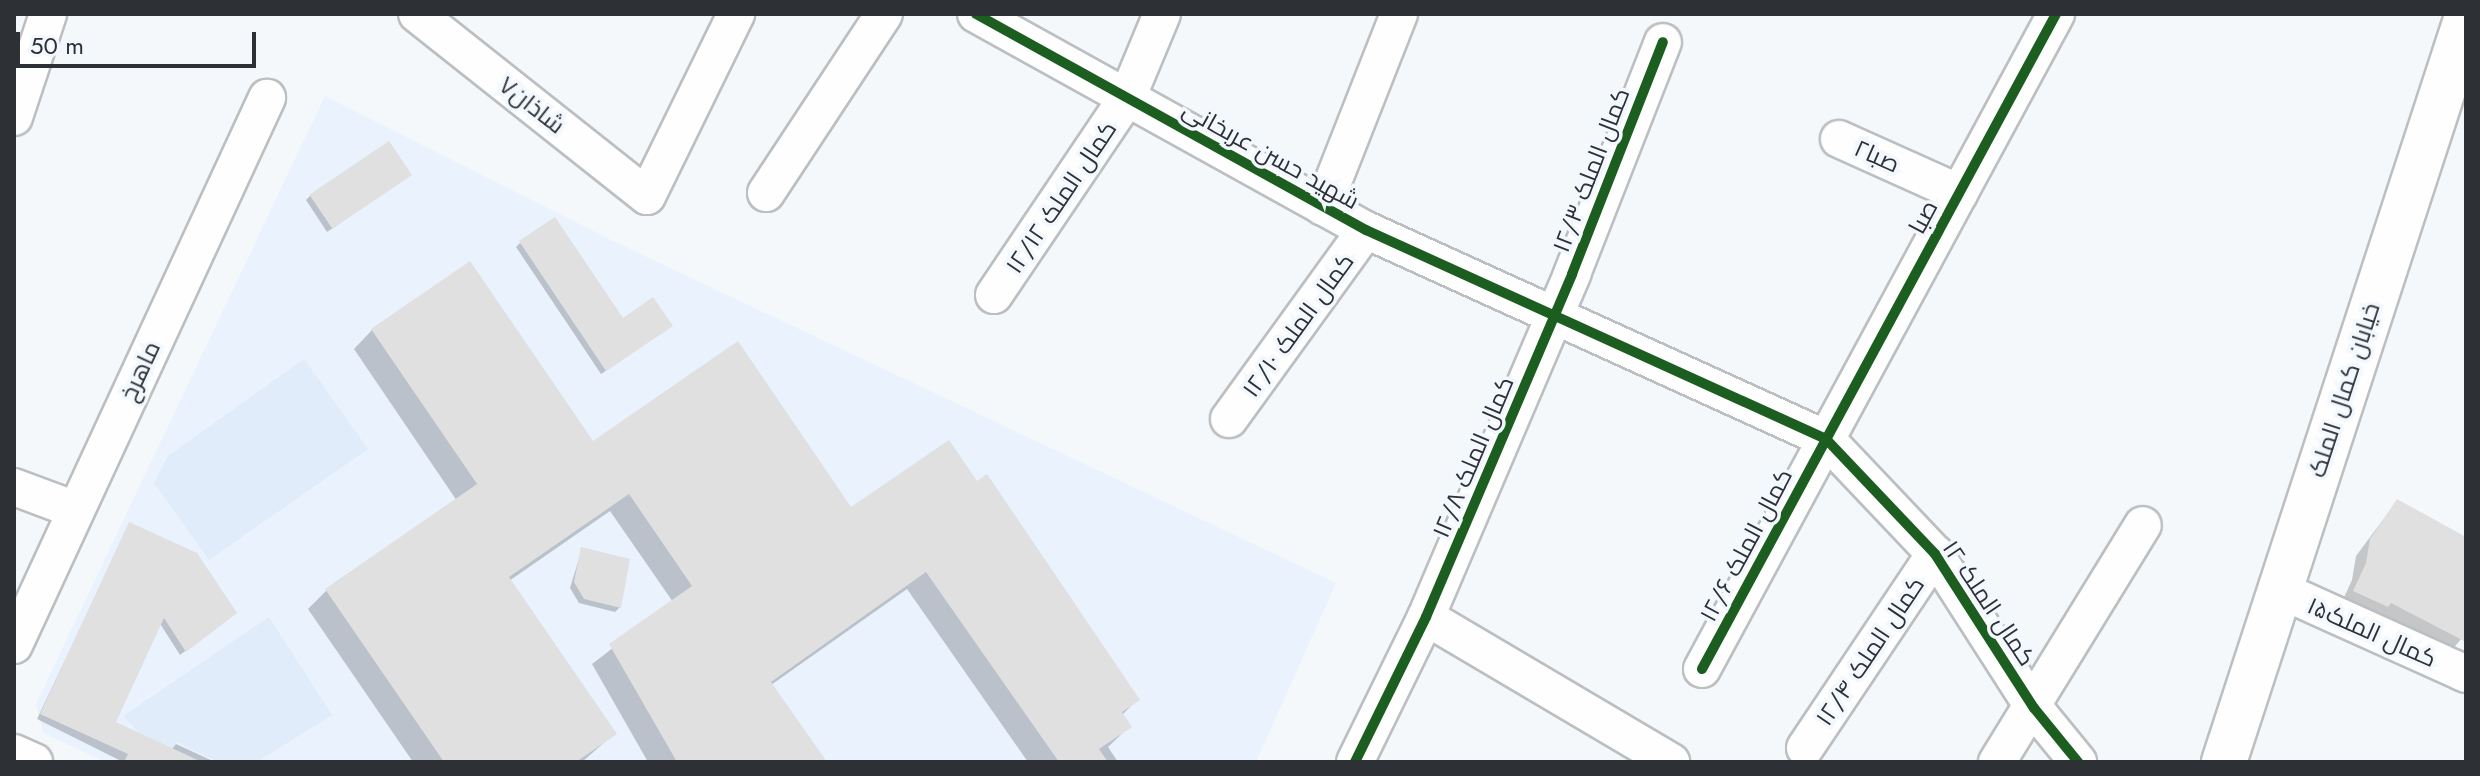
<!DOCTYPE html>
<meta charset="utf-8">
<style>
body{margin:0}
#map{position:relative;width:2480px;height:776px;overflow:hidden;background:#f5f8fb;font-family:Jost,Cairo,sans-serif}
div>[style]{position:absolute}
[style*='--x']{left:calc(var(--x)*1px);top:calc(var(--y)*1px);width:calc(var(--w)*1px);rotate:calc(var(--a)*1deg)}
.built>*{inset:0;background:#e9f2fd}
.green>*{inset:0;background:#e0ecf9}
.shadow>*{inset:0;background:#0003}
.building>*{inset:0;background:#dfe0df;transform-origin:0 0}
.roads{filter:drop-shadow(2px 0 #bcbfc2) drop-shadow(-2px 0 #bcbfc2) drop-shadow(0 2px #bcbfc2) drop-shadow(0 -2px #bcbfc2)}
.minor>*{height:36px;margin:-18px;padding:0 18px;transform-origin:18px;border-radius:18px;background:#fefefe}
.secondary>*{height:44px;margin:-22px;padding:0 22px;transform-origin:22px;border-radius:22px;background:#fefefe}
.cycleway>*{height:10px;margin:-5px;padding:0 5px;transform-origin:5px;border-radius:5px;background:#1b5e20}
span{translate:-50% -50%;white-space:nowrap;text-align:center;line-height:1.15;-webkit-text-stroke:7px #f2f8fe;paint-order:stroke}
.street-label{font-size:24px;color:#2d3034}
.frame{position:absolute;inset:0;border:16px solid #2d3034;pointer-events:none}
.scale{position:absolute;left:16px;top:32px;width:240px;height:36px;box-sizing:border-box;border:4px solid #2d3034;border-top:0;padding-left:10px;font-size:24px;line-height:28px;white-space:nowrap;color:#2d3034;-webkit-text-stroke:6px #f2f8fe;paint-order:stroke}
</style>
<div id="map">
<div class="built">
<i style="clip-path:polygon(325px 96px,613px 241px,1336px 583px,1256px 762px,106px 762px,43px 733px,36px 704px)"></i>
</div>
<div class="green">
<i style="clip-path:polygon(304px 359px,368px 449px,209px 560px,154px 483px,168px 456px)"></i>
<i style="clip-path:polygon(269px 617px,332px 715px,257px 762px,219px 762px,176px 742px,172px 748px,138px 732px,123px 716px)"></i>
</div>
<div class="shadow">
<i style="clip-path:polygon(404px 179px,327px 232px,306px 200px,310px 196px)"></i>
<i style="clip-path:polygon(520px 243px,622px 321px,666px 330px,601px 374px,516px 247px)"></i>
<i style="clip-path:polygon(372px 330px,592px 444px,850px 510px,977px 484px,1138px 699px,1122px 715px,1129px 727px,1108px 747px,1118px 762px,1028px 762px,907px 589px,771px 685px,825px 762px,648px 762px,592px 664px,673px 602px,610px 511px,509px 581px,615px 733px,582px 762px,413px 762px,308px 609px,327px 590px,457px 501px,354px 349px)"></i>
<i style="clip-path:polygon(2397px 501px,2466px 539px,2466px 633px,2448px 655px,2340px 606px,2352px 580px,2356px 556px)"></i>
<i style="clip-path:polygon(130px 524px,230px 617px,180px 655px,159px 622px,113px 723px,171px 750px,176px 744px,215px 762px,123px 762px,37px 719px)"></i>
<i style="clip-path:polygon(582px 549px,620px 607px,615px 612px,579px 603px,570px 588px)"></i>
</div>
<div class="building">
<i style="left:389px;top:141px;width:41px;height:96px;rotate:56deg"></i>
<i style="clip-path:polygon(555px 217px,623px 318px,653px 297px,673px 326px,606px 371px,519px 241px)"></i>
<i style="clip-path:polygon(470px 261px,593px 441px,738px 341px,851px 507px,949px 440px,977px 481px,987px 474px,1140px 700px,1122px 712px,1132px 727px,1099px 749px,1108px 762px,1059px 762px,926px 572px,771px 682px,827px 762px,677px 762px,609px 644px,692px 586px,629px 494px,509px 577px,617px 734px,576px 762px,444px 762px,325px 589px,477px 484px,371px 329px)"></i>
<i style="clip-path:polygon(2397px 499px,2466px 537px,2466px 642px,2391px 603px,2388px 607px,2353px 591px,2366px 563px,2370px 539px)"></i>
<i style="clip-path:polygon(129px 522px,197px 553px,237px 613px,186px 652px,164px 618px,116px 722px,202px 762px,124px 762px,128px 754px,40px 714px)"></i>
<i style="clip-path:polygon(581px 547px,630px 559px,621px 608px,584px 599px,574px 582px)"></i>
</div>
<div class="roads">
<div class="minor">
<i style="--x:417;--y:14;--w:293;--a:38.4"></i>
<i style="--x:647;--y:196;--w:203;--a:-63.9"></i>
<i style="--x:976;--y:14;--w:446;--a:29"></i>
<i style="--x:1366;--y:230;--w:505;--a:24.43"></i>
<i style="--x:1826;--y:439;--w:158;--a:46.5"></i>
<i style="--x:1935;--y:554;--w:183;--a:57.3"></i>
<i style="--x:2034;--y:708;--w:70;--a:50.8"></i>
<i style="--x:14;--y:117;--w:108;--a:-71.7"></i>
<i style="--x:1839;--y:139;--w:132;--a:24.2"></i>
<i style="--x:766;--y:193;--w:214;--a:-56.6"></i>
<i style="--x:1323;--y:207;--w:207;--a:-68.5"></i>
<i style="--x:994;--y:295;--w:238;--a:-56"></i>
<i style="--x:1127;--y:98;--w:91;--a:-67.4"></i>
<i style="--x:1229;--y:419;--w:233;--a:-54.1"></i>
<i style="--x:14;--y:487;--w:66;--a:20.4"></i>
<i style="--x:2278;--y:589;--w:206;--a:24.3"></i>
<i style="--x:1426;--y:617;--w:285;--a:30.6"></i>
<i style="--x:14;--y:645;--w:603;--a:-65.18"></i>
<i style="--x:1702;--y:669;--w:745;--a:-61.61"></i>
<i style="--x:1805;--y:748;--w:234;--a:-56.2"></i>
<i style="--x:14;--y:753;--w:22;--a:24"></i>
<i style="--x:1355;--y:762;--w:161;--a:-63.9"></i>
<i style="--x:1426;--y:617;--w:373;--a:-66.9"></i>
<i style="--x:1572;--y:274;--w:249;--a:-68.6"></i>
<i style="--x:1997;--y:762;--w:278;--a:-58.4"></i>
</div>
<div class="secondary">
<i style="--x:2224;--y:762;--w:780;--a:-71.94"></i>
</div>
</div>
<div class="cycleway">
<i style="--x:976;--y:14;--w:446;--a:29"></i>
<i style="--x:1366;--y:230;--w:505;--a:24.43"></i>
<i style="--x:1826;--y:439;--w:158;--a:46.5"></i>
<i style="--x:1935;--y:554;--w:183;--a:57.3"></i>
<i style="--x:2034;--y:708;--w:70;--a:50.8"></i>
<i style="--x:1702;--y:669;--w:745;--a:-61.61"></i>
<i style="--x:1355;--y:762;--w:161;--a:-63.9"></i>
<i style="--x:1426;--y:617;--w:373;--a:-66.9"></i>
<i style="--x:1572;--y:274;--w:249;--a:-68.6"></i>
</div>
<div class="street-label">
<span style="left:532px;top:105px;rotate:38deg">شاذان۷</span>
<span style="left:1271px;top:155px;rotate:29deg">شهید حسن عربخانی</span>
<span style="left:1877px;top:156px;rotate:24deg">صبا۲</span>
<span style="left:1591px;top:170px;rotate:-69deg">کمال الملک ۱۲/۳</span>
<span style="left:1061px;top:197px;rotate:-56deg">کمال الملک ۱۲/۱۲</span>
<span style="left:1923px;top:217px;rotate:-62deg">صبا</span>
<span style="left:1298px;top:325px;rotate:-54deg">کمال الملک ۱۲/۱۰</span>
<span style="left:140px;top:371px;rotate:-65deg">ماهرخ</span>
<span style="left:2344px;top:390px;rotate:-72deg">خیابان کمال الملک</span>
<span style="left:1473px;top:457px;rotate:-67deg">کمال الملک ۱۲/۸</span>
<span style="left:1746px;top:545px;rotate:-62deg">کمال الملک ۱۲/۶</span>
<span style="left:1989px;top:603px;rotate:56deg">کمال الملک ۱۲</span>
<span style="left:2372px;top:632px;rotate:24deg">کمال الملک۱۵</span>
<span style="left:1870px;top:651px;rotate:-56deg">کمال الملک ۱۲/۴</span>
</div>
<div class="frame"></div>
<div class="scale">50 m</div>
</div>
